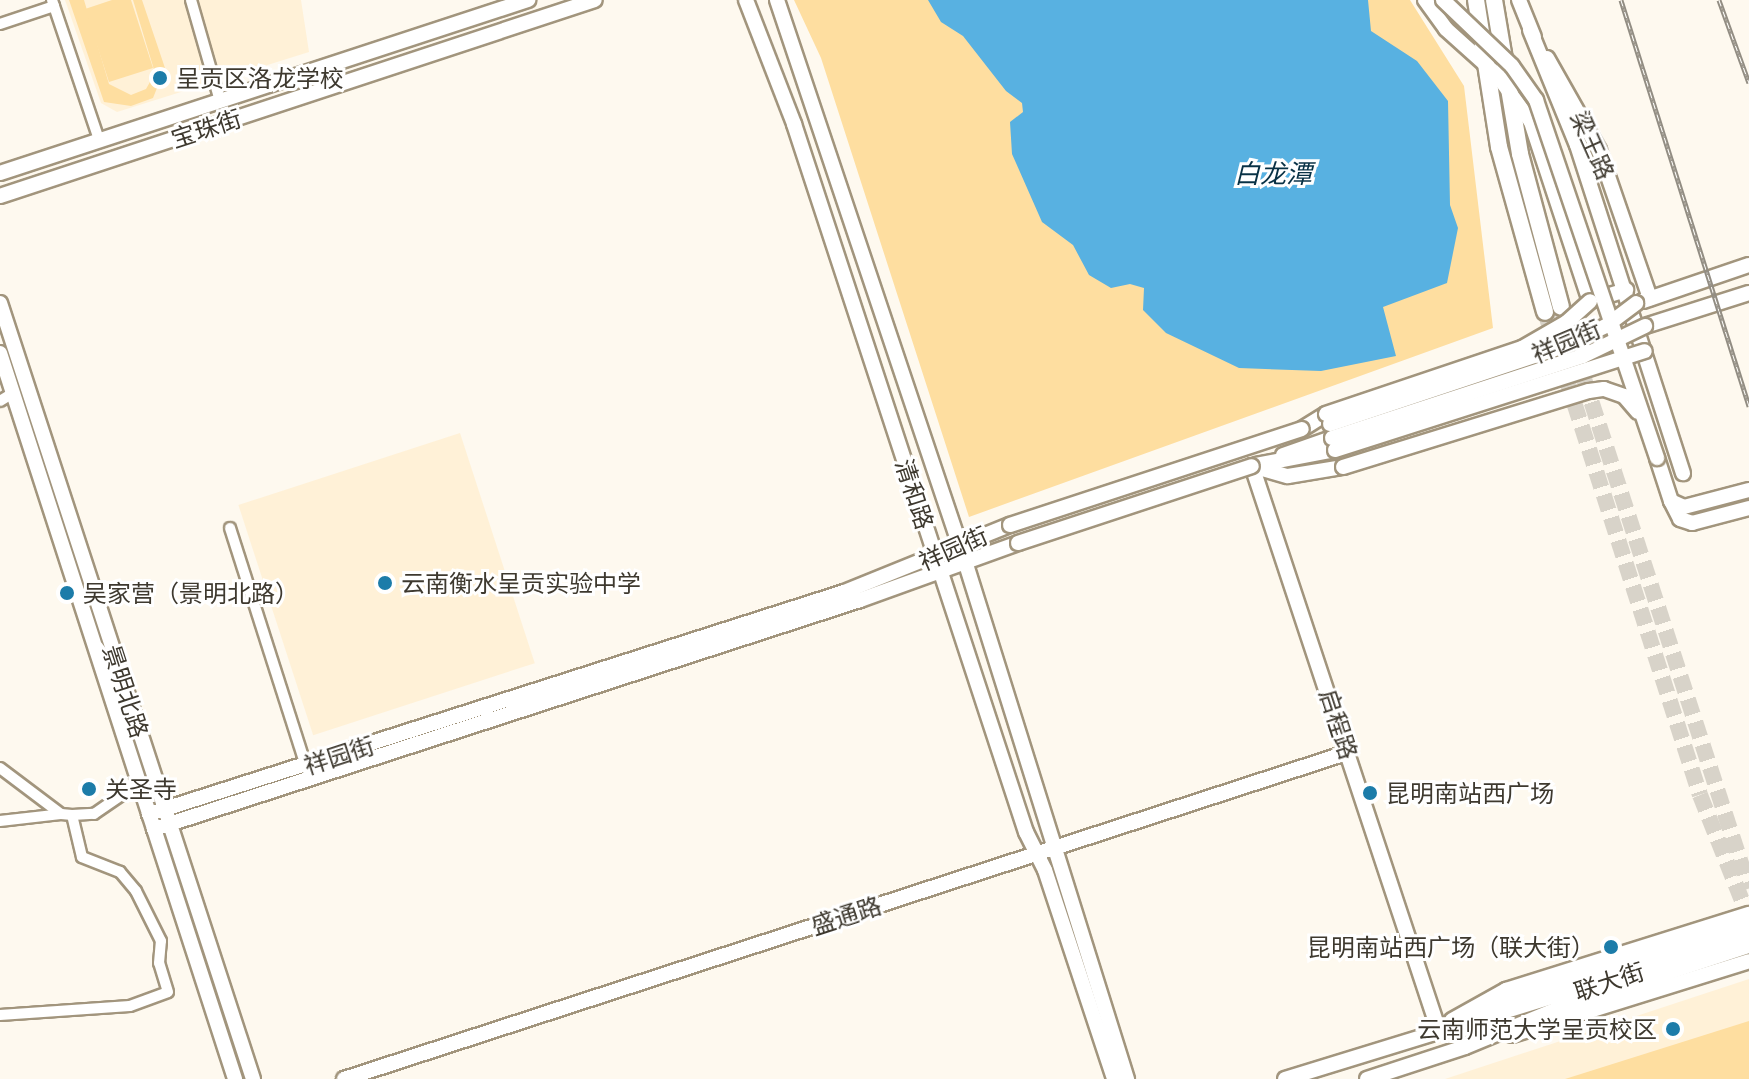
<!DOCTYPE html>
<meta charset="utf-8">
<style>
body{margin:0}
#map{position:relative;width:1749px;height:1079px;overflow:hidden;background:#fef9ef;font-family:Manrope,"Noto Sans SC",sans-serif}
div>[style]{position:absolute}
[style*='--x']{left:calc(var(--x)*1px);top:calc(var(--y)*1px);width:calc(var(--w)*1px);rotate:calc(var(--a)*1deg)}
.built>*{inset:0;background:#fff1d7;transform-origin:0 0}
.green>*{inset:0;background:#fedea0}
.water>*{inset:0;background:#58b1e1}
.primary-tunnel>*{height:16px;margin-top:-8px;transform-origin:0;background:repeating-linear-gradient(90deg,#d8d3c9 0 16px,transparent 0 24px)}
.roads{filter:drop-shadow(2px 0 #a2957d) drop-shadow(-2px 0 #a2957d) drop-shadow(0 2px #a2957d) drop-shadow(0 -2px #a2957d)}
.street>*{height:10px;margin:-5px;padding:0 5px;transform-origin:5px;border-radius:5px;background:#fff}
.secondary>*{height:14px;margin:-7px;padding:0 7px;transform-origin:7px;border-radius:7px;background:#fff}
.primary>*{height:16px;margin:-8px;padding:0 8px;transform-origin:8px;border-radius:8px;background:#fff}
.rail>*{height:5px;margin-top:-2.5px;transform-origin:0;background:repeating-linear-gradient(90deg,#fff 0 6px,#928d83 0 12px);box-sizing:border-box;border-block:2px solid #928d83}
.bridges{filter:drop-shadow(2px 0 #a2957d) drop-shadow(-2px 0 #a2957d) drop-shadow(0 2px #a2957d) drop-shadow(0 -2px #a2957d)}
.secondary-bridge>*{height:14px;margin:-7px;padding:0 7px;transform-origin:7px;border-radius:7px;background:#fff}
.dots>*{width:22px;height:22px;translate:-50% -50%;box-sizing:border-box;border:4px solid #fff;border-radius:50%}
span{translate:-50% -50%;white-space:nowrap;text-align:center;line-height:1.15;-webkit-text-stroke:6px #fff;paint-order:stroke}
.poi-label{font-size:24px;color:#3e392f}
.left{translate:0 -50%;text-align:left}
.right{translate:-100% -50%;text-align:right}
.street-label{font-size:24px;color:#3e392f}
.water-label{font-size:26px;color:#083145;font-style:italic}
</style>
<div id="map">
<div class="built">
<i style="clip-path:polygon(65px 0,301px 0,309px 52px,117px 112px,101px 103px)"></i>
<i style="left:460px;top:433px;width:242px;height:233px;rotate:72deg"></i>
<i style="clip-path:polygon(1749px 979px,1749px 1079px,1445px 1079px)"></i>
</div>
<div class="green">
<i style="clip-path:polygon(69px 0,84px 0,109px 84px,131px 95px,146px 89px,155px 73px,133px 0,142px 0,165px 68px,153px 98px,131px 106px,104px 102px)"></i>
<i style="clip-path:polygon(112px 0,131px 0,153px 68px,109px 82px,85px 9px)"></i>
<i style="clip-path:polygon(794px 0,1410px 0,1464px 86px,1493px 328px,969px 517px,821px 58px)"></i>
<i style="clip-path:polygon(1749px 1021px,1749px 1079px,1565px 1079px)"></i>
</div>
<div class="water">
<i style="clip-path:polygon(928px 0,1368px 0,1371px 31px,1417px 61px,1448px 101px,1450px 205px,1458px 228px,1447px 283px,1383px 307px,1396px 356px,1321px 371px,1239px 368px,1166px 333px,1143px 310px,1144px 288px,1130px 284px,1111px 288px,1089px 275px,1073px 245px,1042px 222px,1012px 154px,1010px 122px,1023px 112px,1022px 103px,1006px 91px,963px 36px,941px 22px)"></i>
</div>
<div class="primary-tunnel">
<i style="--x:1562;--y:311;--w:607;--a:72.04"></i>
<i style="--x:1545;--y:312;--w:507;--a:72.21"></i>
<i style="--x:1700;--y:795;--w:132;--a:68.3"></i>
</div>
<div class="roads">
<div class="street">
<i style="--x:52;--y:0;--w:148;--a:71.4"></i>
<i style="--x:191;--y:0;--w:105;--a:74"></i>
<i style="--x:0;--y:24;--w:57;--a:-18.4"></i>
<i style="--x:0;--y:401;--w:15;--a:-32"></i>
<i style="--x:230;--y:528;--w:254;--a:72.3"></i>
<i style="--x:0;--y:768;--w:76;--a:37"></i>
<i style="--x:61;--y:814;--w:11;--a:5"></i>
<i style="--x:0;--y:821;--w:61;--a:-6.5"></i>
<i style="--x:0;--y:1015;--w:130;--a:-4"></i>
<i style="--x:130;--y:1006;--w:40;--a:-20.2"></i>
<i style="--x:168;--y:992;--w:30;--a:-107"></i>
<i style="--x:159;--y:963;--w:22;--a:-85"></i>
<i style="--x:161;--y:941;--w:56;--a:-116.6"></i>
<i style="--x:136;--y:891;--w:25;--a:-130"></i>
<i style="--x:120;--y:872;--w:41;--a:-158.5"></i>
<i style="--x:82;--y:857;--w:43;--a:-103.4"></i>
<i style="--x:72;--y:815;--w:22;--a:-3"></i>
<i style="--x:94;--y:814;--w:55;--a:-34.6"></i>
</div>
<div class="secondary">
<i style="--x:746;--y:0;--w:133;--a:68.8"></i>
<i style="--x:794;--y:124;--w:745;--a:71.86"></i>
<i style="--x:1026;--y:832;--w:42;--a:63.4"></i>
<i style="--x:1045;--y:870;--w:220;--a:71.7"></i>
<i style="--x:777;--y:0;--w:592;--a:71.47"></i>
<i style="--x:965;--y:561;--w:543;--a:72.63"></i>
<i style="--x:1425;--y:0;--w:36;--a:54"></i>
<i style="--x:1446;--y:29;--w:69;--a:42"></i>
<i style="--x:1497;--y:75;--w:58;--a:54.1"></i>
<i style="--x:1531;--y:122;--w:188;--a:71.8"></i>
<i style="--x:1590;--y:301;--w:38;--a:-17"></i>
<i style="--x:1519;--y:0;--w:40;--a:68"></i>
<i style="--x:1530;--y:30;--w:124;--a:67.8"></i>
<i style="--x:1577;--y:145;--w:345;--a:72.1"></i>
<i style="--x:1547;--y:58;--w:106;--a:60.5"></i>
<i style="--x:1599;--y:150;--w:157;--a:71"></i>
<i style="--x:0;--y:173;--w:556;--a:-18.14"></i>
<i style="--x:0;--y:196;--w:626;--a:-18.23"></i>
<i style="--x:1643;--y:301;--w:112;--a:-18.8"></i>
<i style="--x:0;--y:303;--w:816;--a:71.94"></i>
<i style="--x:1645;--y:326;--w:109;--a:-17.6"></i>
<i style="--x:0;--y:353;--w:763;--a:72.06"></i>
<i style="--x:1302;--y:429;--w:28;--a:-32"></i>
<i style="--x:1283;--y:455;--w:52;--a:-19.1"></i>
<i style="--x:1657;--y:458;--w:45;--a:72"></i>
<i style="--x:1671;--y:501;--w:14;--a:25"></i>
<i style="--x:1684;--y:507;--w:67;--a:-14.7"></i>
<i style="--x:1256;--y:465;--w:80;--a:-10.8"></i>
<i style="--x:1252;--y:466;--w:592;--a:71.69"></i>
<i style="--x:1252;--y:466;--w:37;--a:16"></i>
<i style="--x:1288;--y:476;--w:56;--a:-9.3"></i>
<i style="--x:1671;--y:501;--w:20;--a:63"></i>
<i style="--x:1680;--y:519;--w:13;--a:18"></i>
<i style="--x:1692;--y:523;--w:59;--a:-14.7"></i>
<i style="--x:149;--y:814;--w:730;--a:-17.71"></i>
<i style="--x:844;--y:592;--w:179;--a:-22"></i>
<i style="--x:154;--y:829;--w:742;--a:-17.97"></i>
<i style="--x:860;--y:600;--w:168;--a:-19.8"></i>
<i style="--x:1487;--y:1009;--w:275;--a:-17.8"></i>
<i style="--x:1452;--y:1020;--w:62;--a:-29.1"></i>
<i style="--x:1506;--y:990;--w:255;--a:-17.4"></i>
<i style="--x:1512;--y:1035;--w:248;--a:-17.3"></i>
<i style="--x:344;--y:1079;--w:1057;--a:-18.02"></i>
<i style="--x:1285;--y:1079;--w:486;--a:-17.1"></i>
<i style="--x:1367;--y:1079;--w:103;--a:-18.1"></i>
<i style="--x:1465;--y:1047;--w:100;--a:-22.4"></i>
<i style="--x:1557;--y:1009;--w:202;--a:-18.2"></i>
</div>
<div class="primary">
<i style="--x:1476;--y:0;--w:149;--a:81.1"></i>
<i style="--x:1499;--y:147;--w:171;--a:74.4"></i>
<i style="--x:1494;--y:0;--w:156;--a:80.4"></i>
<i style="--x:1520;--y:154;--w:158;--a:75"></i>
</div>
</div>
<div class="rail">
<i style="--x:1621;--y:0;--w:426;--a:72.5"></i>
<i style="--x:1719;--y:0;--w:88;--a:70.1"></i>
</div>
<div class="bridges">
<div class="secondary-bridge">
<i style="--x:1443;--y:0;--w:95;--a:43.7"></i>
<i style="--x:1512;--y:66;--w:42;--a:54.8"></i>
<i style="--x:1536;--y:100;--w:378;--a:71.3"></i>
<i style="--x:1326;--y:414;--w:207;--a:-18.6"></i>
<i style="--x:1522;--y:348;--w:52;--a:-30"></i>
<i style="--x:1567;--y:322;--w:31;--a:-42"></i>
<i style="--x:1330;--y:424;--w:241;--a:-18.4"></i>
<i style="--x:1559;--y:348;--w:52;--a:-25.1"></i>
<i style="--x:1606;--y:326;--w:38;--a:-37"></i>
<i style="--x:1332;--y:438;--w:264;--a:-18.1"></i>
<i style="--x:1583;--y:356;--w:69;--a:-25.8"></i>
<i style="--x:1335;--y:450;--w:325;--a:-17.7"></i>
<i style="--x:1343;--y:467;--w:257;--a:-17.2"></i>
<i style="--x:1589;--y:391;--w:15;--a:-8"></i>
<i style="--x:1604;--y:389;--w:21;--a:19"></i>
<i style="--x:1624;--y:396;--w:21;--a:49"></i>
<i style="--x:1010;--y:525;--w:307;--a:-18.2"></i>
<i style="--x:1018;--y:543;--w:246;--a:-18.2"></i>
</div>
</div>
<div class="dots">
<i style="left:160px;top:78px;background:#1c7ca9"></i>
<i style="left:385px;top:583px;background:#1c7ca9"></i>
<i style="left:67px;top:593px;background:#1c7ca9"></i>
<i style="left:89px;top:789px;background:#1c7ca9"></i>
<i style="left:1370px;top:793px;background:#1c7ca9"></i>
<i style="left:1611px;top:947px;background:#1c7ca9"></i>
<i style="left:1673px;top:1029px;background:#1c7ca9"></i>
</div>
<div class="poi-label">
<span class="left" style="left:176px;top:78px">呈贡区洛龙学校</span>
<span class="left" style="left:401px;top:583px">云南衡水呈贡实验中学</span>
<span class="left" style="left:83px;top:593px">吴家营（景明北路）</span>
<span class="left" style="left:105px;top:789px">关圣寺</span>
<span class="left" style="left:1386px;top:793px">昆明南站西广场</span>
<span class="right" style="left:1595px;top:947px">昆明南站西广场（联大街）</span>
<span class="right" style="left:1657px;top:1029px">云南师范大学呈贡校区</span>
</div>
<div class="street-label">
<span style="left:206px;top:128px;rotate:-18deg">宝珠街</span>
<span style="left:1593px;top:145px;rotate:66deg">梁王路</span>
<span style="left:1566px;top:341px;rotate:-23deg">祥园街</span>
<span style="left:915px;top:494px;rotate:72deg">清和路</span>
<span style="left:953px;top:548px;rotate:-24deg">祥园街</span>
<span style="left:126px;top:691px;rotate:72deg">景明北路</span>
<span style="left:1339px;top:724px;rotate:72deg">启程路</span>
<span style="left:339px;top:755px;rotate:-18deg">祥园街</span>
<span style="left:846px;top:915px;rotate:-18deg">盛通路</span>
<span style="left:1609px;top:981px;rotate:-18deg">联大街</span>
</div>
<div class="water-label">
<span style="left:1273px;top:174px">白龙潭</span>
</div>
</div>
